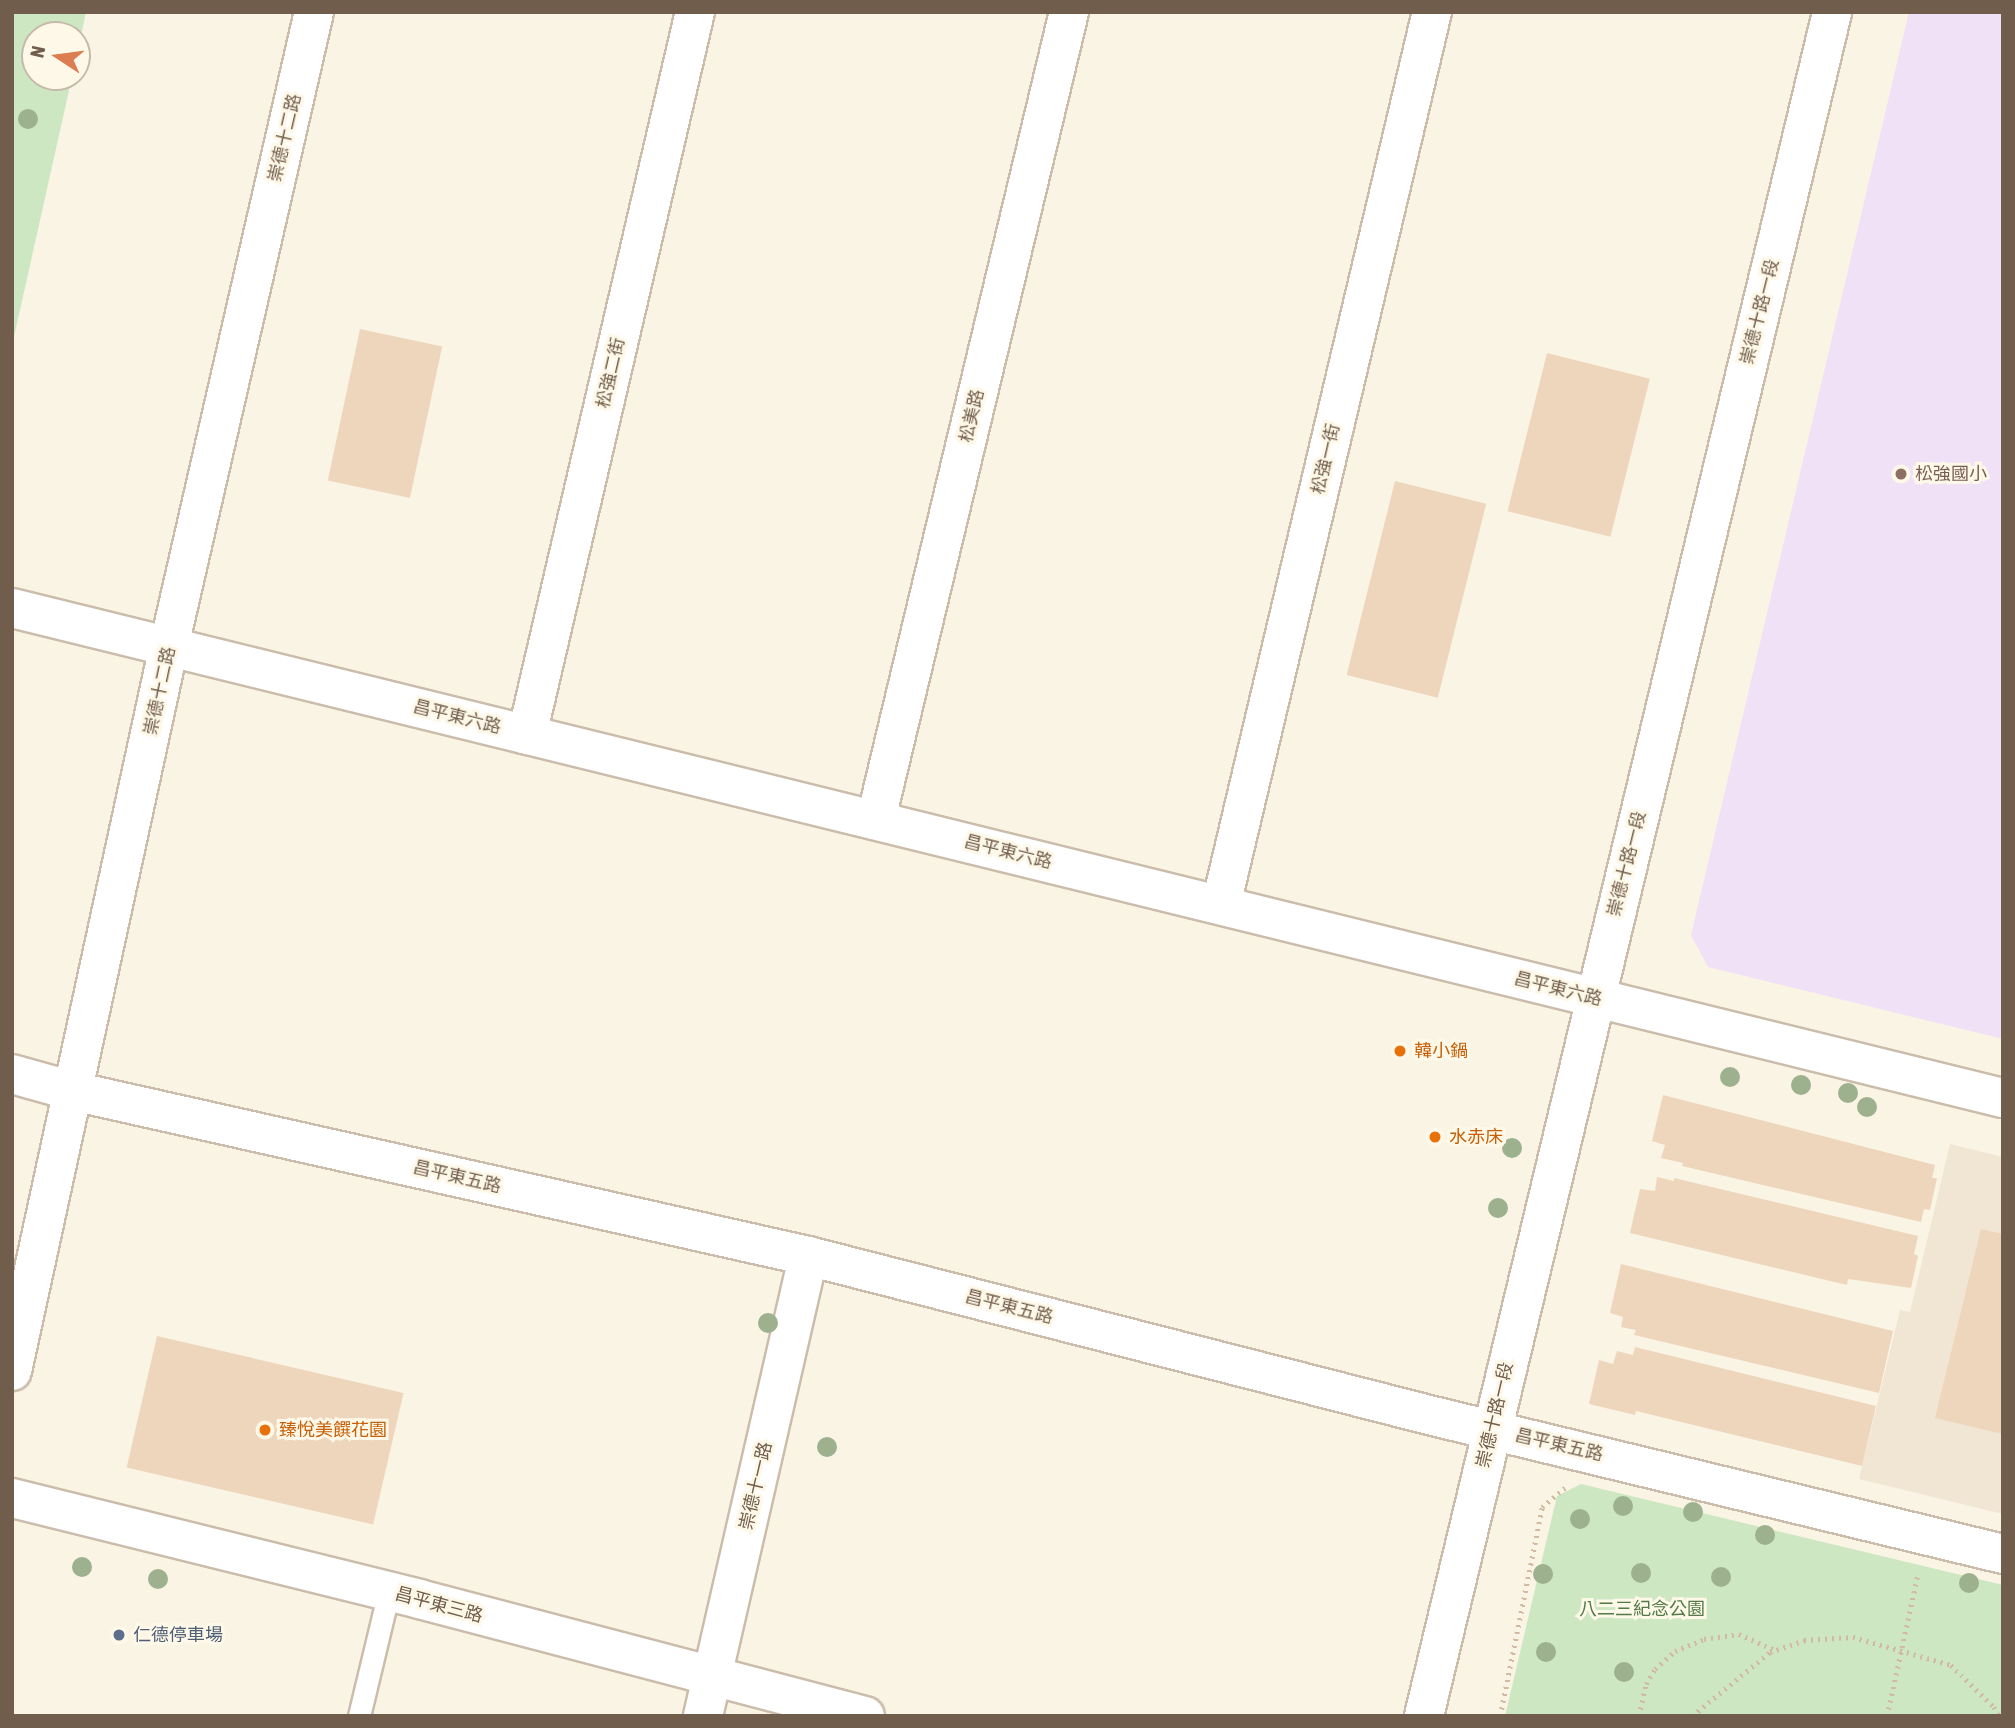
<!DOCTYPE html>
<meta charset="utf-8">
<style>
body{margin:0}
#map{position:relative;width:2015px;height:1728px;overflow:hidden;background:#faf4e4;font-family:"Asap Condensed","Noto Sans TC",sans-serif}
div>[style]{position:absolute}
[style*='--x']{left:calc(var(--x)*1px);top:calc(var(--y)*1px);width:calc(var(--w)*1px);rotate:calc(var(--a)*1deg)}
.residential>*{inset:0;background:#f1e6d3}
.education>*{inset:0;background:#f1e1f6}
.green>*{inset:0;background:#cee7c3}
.building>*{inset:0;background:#eed6bd;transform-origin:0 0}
.path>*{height:4.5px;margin-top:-2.25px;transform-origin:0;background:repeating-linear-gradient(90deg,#d2b9a1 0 2px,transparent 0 7px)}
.roads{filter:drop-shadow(2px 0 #cbbcab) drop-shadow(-2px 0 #cbbcab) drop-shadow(0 2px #cbbcab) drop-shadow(0 -2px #cbbcab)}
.lane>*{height:21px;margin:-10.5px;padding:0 10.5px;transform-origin:10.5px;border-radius:10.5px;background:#fff}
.street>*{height:38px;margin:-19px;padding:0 19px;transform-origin:19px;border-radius:19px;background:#fff}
.trees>*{width:20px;height:20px;margin:-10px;border-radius:50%;background:#9eb18e}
.dots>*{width:19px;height:19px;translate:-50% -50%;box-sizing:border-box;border:4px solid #fef8e9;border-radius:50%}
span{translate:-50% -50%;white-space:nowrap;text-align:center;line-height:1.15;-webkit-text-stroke:6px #fef8e9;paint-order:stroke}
.street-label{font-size:18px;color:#715d4b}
.education-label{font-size:18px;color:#785e54}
.left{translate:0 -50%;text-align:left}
.food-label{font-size:18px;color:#c56008}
.park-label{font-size:18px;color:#527b47}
.service-label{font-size:18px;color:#4e5e75}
.frame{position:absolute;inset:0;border:14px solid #715d4b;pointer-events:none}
.north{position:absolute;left:21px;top:21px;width:70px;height:70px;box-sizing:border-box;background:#fef8e9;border:2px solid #c6baaa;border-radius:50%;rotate:283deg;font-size:19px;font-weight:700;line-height:28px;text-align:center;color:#715d4b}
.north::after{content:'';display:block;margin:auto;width:24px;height:32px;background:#dc7e51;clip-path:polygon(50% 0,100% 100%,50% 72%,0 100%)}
</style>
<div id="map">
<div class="residential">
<i style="clip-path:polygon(1950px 1144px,2003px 1157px,2003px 1514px,1859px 1479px,1900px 1310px,1910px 1312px)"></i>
</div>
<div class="education">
<i style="clip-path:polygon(1909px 12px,2003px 12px,2003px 1039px,1708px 967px,1691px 935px)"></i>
</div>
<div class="green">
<i style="clip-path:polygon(12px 12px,86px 12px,77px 54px,77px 35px,35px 35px,35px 77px,72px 77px,12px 346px)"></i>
<i style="clip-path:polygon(1581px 1484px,2003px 1585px,2003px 1716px,1505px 1716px,1557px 1496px)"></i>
</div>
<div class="building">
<i style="left:360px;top:329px;width:84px;height:155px;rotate:12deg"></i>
<i style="left:1547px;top:353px;width:106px;height:163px;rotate:14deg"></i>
<i style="left:1395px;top:481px;width:94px;height:200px;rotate:14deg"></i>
<i style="clip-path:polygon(1663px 1095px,1935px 1165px,1932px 1178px,1937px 1178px,1930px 1210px,1924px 1209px,1921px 1222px,1682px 1166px,1683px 1163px,1661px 1158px,1665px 1145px,1652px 1141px)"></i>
<i style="clip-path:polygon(1657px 1177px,1674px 1181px,1674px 1178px,1918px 1236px,1914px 1254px,1918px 1256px,1911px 1288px,1848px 1279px,1847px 1285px,1630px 1233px,1640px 1189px,1655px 1191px)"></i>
<i style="clip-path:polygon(1981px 1229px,2003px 1234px,2003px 1434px,1935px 1418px)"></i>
<i style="clip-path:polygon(1621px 1264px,1893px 1331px,1879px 1393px,1634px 1335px,1636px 1330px,1621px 1327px,1623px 1317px,1610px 1313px)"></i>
<i style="left:157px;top:1336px;width:253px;height:135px;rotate:13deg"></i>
<i style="clip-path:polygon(1635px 1347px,1876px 1406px,1862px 1466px,1636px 1411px,1635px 1415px,1589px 1404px,1599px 1360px,1613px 1364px,1617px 1351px,1633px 1355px)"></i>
</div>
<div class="path">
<i style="--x:1500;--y:1716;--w:213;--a:-78.6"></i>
<i style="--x:1542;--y:1507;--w:30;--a:-40"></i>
<i style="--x:1639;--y:1716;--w:33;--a:-78"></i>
<i style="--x:1646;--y:1684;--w:17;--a:-59"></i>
<i style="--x:1655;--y:1669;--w:27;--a:-42"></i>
<i style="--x:1675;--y:1651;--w:31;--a:-22"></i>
<i style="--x:1704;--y:1639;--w:35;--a:-8"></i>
<i style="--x:1739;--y:1634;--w:39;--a:24"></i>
<i style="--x:1692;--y:1716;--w:101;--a:-39.4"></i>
<i style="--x:1770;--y:1652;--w:36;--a:-19"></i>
<i style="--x:1804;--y:1640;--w:49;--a:-3.5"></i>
<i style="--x:1853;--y:1637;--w:102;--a:15.9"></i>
<i style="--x:1951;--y:1665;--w:60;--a:44.3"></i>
<i style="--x:1994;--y:1707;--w:10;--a:61"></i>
<i style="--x:1887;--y:1716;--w:146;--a:-77.8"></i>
</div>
<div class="roads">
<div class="lane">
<i style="--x:359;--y:1716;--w:129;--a:-76.5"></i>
</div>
<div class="street">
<i style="--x:12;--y:608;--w:2050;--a:13.83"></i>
<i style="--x:527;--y:735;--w:742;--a:-76.92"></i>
<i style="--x:876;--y:819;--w:830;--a:-76.55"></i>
<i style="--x:1221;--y:905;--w:918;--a:-76.71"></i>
<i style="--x:12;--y:1074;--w:63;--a:15.6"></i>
<i style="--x:73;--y:1091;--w:753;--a:12.65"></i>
<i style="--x:808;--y:1256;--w:641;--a:14.36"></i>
<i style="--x:1429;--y:1415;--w:591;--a:13.61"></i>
<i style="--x:12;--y:1371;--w:742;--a:-77.78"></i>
<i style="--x:169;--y:646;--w:650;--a:-77.12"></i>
<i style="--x:12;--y:1498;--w:419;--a:13.9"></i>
<i style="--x:419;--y:1599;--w:461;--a:14.7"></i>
<i style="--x:703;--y:1716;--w:472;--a:-77.1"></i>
<i style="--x:1424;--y:1716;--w:1752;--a:-76.53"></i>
</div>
</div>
<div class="trees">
<i style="left:28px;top:119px"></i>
<i style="left:1730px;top:1077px"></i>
<i style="left:1801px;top:1085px"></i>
<i style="left:1848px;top:1093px"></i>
<i style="left:1867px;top:1107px"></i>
<i style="left:1512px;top:1148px"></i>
<i style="left:1498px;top:1208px"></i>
<i style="left:768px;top:1323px"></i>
<i style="left:827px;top:1447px"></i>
<i style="left:1623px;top:1506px"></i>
<i style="left:1693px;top:1512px"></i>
<i style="left:1580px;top:1519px"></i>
<i style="left:1765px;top:1535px"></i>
<i style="left:82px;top:1567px"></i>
<i style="left:1641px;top:1573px"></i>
<i style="left:1543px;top:1574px"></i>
<i style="left:1721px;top:1577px"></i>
<i style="left:158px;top:1579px"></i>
<i style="left:1969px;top:1583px"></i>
<i style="left:1546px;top:1652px"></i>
<i style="left:1624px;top:1672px"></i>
</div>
<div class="dots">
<i style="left:1901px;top:474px;background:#8d6e63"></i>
<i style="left:1400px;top:1051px;background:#e8710a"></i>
<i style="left:1435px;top:1137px;background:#e8710a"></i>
<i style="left:265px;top:1430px;background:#e8710a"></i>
<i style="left:119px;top:1635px;background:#5c6f8a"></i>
</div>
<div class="street-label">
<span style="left:285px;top:138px;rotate:-77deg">崇德十二路</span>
<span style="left:1760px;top:312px;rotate:-76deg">崇德十路一段</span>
<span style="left:611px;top:373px;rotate:-77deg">松強二街</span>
<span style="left:972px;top:416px;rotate:-77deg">松美路</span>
<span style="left:1326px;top:459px;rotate:-77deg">松強一街</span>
<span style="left:160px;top:691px;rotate:-78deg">崇德十二路</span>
<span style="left:457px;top:717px;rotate:14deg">昌平東六路</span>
<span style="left:1008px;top:852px;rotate:14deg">昌平東六路</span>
<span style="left:1627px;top:864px;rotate:-76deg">崇德十路一段</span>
<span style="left:1558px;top:989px;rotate:14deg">昌平東六路</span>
<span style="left:457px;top:1177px;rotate:13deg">昌平東五路</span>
<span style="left:1009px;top:1307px;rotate:14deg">昌平東五路</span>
<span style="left:1495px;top:1415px;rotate:-77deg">崇德十路一段</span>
<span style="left:1559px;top:1445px;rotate:13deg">昌平東五路</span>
<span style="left:756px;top:1486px;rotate:-77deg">崇德十一路</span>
<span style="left:439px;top:1605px;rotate:15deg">昌平東三路</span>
</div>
<div class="education-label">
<span class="left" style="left:1915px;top:474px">松強國小</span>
</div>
<div class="food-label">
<span class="left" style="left:1414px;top:1051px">韓小鍋</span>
<span class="left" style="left:1449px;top:1137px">水赤床</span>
<span class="left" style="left:279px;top:1430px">臻悅美饌花園</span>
</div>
<div class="park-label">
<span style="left:1642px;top:1609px">八二三紀念公園</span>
</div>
<div class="service-label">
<span class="left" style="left:133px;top:1635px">仁德停車場</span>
</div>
<div class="frame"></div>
<div class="north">N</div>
</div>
